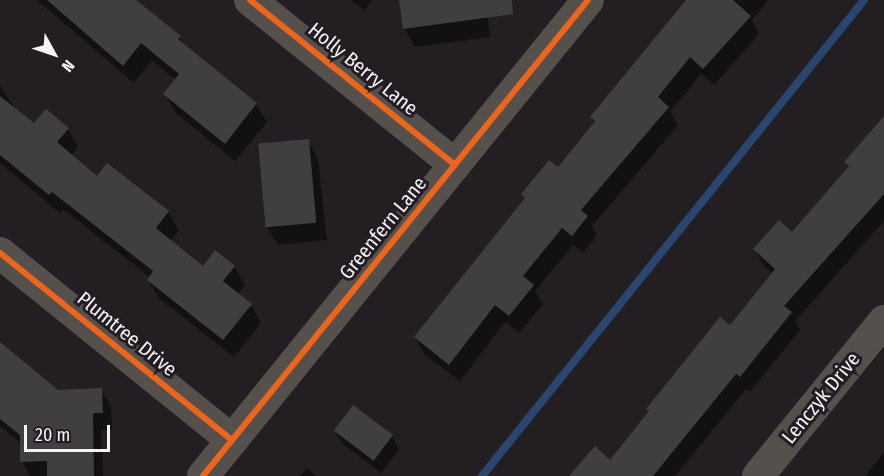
<!DOCTYPE html>
<style>
body{margin:0}
#map{position:relative;width:884px;height:476px;overflow:hidden;background:#221e22;font-family:"Fira Sans Condensed",sans-serif}
div>[style]{position:absolute}
[style*='--x']{left:calc(var(--x)*1px);top:calc(var(--y)*1px);width:calc(var(--w)*1px);rotate:calc(var(--a)*1deg)}
.shadow>*{inset:0;background:#0007}
.stream>*{height:8px;margin:-4px;padding:0 4px;transform-origin:4px;border-radius:4px;background:#2a456e}
.building>*{inset:0;background:#413e40;transform-origin:0 0}
.minor>*{height:32px;margin:-16px;padding:0 16px;transform-origin:16px;border-radius:16px;background:#56504c}
.cycleway>*{height:6px;margin:-3px;padding:0 3px;transform-origin:3px;border-radius:3px;background:#eb651d}
span{translate:-50% -50%;white-space:nowrap;text-align:center;line-height:1.15;-webkit-text-stroke:6px #231d23;paint-order:stroke}
.street-label{font-size:20px;color:#f7f2f6}
.north{position:absolute;left:24px;top:24px;width:60px;height:60px;-webkit-text-stroke:4px #231d23;paint-order:stroke;rotate:130deg;font-size:16px;font-weight:700;line-height:24px;text-align:center;color:#f7f2f6}
.north::after{content:'';display:block;margin:auto;width:21px;height:27px;background:#f7f2f6;clip-path:polygon(50% 0,100% 100%,50% 72%,0 100%)}
.scale{position:absolute;left:24px;top:425px;width:86px;height:27px;box-sizing:border-box;border:3px solid #f7f2f6;border-top:0;padding-left:8px;font-size:18px;line-height:21px;white-space:nowrap;color:#f7f2f6;-webkit-text-stroke:4px #231d23;paint-order:stroke}
</style>
<div id="map">
<div class="shadow">
<i style="clip-path:polygon(37px 0,134px 0,180px 37px,185px 47px,256px 104px,267px 122px,235px 161px,175px 112px,165px 94px,176px 80px,152px 60px,134px 83px)"></i>
<i style="clip-path:polygon(351px 0,372px 0,364px 10px)"></i>
<i style="clip-path:polygon(401px 0,486px 0,490px 37px,415px 47px,404px 28px)"></i>
<i style="clip-path:polygon(690px 0,768px 0,752px 20px,759px 34px,714px 85px,701px 74px,670px 112px,678px 125px,592px 226px,597px 235px,583px 253px,573px 245px,535px 291px,543px 304px,519px 333px,505px 322px,460px 381px,425px 355px,415px 337px,526px 200px,523px 195px,558px 169px,595px 123px,592px 117px)"></i>
<i style="clip-path:polygon(0 86px,15px 108px,34px 125px,68px 129px,78px 147px,71px 156px,98px 178px,108px 165px,168px 212px,179px 230px,170px 241px,203px 268px,215px 253px,234px 267px,245px 285px,237px 295px,251px 305px,261px 323px,234px 357px,159px 298px,148px 280px,150px 277px,63px 209px,60px 213px,0 163px)"></i>
<i style="clip-path:polygon(884px 118px,884px 221px,795px 321px,800px 330px,750px 392px,746px 389px,675px 476px,581px 476px,610px 462px,730px 327px,773px 274px,764px 266px,755px 250px,792px 234px,849px 168px,846px 162px)"></i>
<i style="clip-path:polygon(308px 141px,318px 159px,327px 240px,278px 245px,267px 227px)"></i>
<i style="clip-path:polygon(0 344px,57px 391px,101px 390px,111px 406px,112px 430px,101px 430px,103px 476px,30px 476px,22px 461px,22px 444px,0 426px)"></i>
<i style="clip-path:polygon(335px 431px,392px 436px,399px 449px,381px 473px,343px 444px)"></i>
<i style="clip-path:polygon(884px 452px,884px 476px,866px 476px,866px 475px)"></i>
<i style="clip-path:polygon(307px 468px,316px 476px,300px 476px)"></i>
</div>
<div class="stream">
<i style="--x:482;--y:476;--w:610;--a:-51.25"></i>
</div>
<div class="building">
<i style="clip-path:polygon(47px 0,136px 0,181px 36px,178px 39px,257px 103px,225px 144px,163px 94px,179px 74px,141px 43px,123px 66px)"></i>
<i style="clip-path:polygon(399px 0,512px 0,513px 14px,403px 29px)"></i>
<i style="clip-path:polygon(686px 0,733px 0,751px 16px,703px 69px,690px 57px,658px 97px,669px 107px,581px 210px,588px 216px,572px 236px,562px 228px,523px 276px,534px 285px,509px 316px,495px 305px,449px 365px,414px 337px,525px 198px,521px 194px,549px 160px,558px 167px,595px 121px,590px 117px)"></i>
<i style="clip-path:polygon(0 96px,34px 123px,46px 109px,69px 128px,57px 142px,97px 176px,107px 163px,169px 211px,156px 228px,203px 266px,215px 250px,235px 266px,223px 281px,252px 304px,223px 340px,147px 280px,153px 271px,52px 192px,49px 195px,0 155px)"></i>
<i style="clip-path:polygon(884px 116px,884px 194px,784px 306px,792px 312px,740px 377px,736px 374px,653px 476px,569px 476px,595px 446px,610px 460px,649px 411px,646px 409px,720px 317px,730px 325px,775px 269px,753px 249px,779px 220px,792px 232px,849px 166px,844px 162px)"></i>
<i style="left:309px;top:139px;width:84px;height:51px;rotate:85deg"></i>
<i style="clip-path:polygon(0 342px,58px 390px,102px 388px,103px 413px,93px 413px,94px 476px,47px 476px,47px 461px,20px 462px,20px 435px,0 419px)"></i>
<i style="left:353px;top:405px;width:50px;height:32px;rotate:37deg"></i>
</div>
<div class="minor">
<i style="--x:250;--y:0;--w:263;--a:38.8"></i>
<i style="--x:0;--y:253;--w:298;--a:38.9"></i>
<i style="--x:203;--y:476;--w:612;--a:-51.03"></i>
<i style="--x:758;--y:476;--w:200;--a:-50.9"></i>
</div>
<div class="cycleway">
<i style="--x:250;--y:0;--w:263;--a:38.8"></i>
<i style="--x:0;--y:253;--w:298;--a:38.9"></i>
<i style="--x:203;--y:476;--w:612;--a:-51.03"></i>
</div>
<div class="street-label">
<span style="left:363px;top:69px;rotate:39deg">Holly Berry Lane</span>
<span style="left:383px;top:228px;rotate:-51deg">Greenfern Lane</span>
<span style="left:127px;top:334px;rotate:39deg">Plumtree Drive</span>
<span style="left:821px;top:398px;rotate:-51deg">Lenczyk Drive</span>
</div>
<div class="north">N</div>
<div class="scale">20 m</div>
</div>
